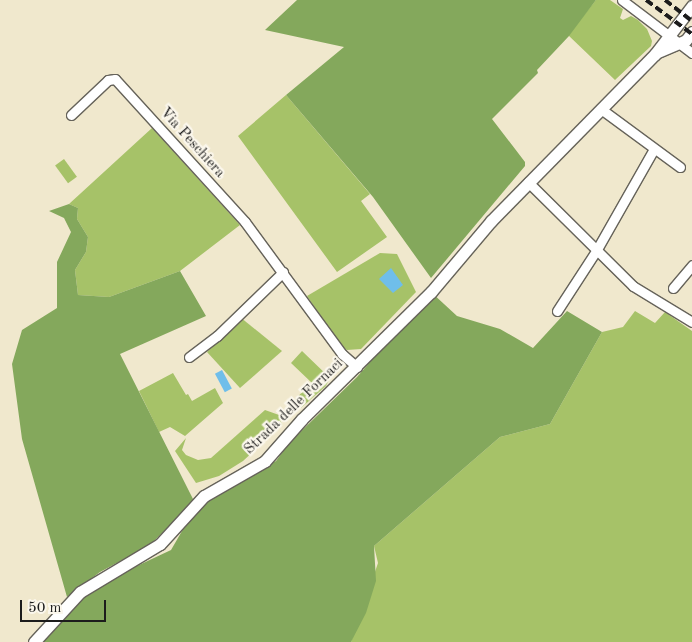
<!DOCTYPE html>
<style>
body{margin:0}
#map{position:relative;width:692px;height:642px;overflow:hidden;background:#f0e8cd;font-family:"Old Standard TT",serif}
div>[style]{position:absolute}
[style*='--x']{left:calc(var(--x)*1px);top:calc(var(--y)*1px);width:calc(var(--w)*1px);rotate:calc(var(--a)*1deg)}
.green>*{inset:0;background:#a6c268;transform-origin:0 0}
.forest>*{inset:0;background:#84a85c}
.water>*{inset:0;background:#6fbeea;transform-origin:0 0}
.roads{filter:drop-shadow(1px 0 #66635a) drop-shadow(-1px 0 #66635a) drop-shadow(0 1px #66635a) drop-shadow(0 -1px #66635a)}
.minor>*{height:9px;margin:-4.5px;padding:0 4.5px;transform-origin:4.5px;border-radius:4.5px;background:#fff}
.tertiary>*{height:11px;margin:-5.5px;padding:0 5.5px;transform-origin:5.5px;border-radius:5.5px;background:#fff}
.rail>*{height:4px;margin-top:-2px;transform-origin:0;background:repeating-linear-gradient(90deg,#1c1c1c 0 8px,transparent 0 12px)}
span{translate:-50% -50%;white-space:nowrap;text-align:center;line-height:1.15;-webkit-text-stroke:4.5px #fbf7ec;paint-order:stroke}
.street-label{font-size:15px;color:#1c1c1c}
.scale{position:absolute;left:20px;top:600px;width:86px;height:22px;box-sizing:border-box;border:2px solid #1c1c1c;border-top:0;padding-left:6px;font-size:15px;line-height:18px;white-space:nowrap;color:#1c1c1c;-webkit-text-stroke:4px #fbf7ec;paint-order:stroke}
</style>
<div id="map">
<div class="green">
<i style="clip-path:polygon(596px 0,610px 0,623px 9px,620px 18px,623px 20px,631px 16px,638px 20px,647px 29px,652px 41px,651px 46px,615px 80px,568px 35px)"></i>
<i style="clip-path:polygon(286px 95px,370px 194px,361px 201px,387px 237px,337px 272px,238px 136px)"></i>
<i style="clip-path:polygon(152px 128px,240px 225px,180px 271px,109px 297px,78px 295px,75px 270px,86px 252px,88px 237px,77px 219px,78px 208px,69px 204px)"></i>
<i style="left:64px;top:159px;width:22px;height:11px;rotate:54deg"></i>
<i style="clip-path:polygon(380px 253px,397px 254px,416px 292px,361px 349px,347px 350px,341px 347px,307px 296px)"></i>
<i style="clip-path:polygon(635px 311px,655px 323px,665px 312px,692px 331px,692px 642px,351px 642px,378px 563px,374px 546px,500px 437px,550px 424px,602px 332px,623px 327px)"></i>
<i style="clip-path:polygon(240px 317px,282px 351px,240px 388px,207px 352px)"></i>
<i style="clip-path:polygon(302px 351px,330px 378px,326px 386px,301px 408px,293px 401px,312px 383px,291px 363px)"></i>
<i style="clip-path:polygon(173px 373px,186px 395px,188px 394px,192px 401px,215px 388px,223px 403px,185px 436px,170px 427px,159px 432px,139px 391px)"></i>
<i style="clip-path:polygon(265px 410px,279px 415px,282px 425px,243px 461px,219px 476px,196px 483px,175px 451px,186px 438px,182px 450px,186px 455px,198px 460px,211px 458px)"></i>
</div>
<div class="forest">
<i style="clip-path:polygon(297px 0,596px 0,569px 36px,537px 70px,538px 73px,492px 119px,525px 162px,525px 166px,431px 278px,373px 197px,286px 95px,344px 47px,265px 30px)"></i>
<i style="clip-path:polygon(69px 204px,78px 208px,77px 219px,88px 237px,86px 252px,75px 270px,78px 295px,109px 297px,180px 271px,206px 316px,120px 354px,194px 501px,150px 545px,100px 572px,67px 597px,22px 439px,12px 364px,22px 330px,57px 308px,57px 262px,71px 232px,64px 218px,49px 211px)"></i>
<i style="clip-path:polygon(431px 292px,457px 316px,500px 329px,533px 348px,567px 311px,602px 332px,550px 424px,500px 437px,374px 546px,376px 581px,366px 613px,351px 642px,39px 642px,69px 606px,105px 581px,171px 550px,189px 519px,204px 502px,276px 461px,289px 443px,357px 377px)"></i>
</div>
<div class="water">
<i style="clip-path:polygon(391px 268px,403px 285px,393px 293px,379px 279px)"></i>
<i style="left:222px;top:370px;width:21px;height:8px;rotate:62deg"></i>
</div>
<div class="roads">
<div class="minor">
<i style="--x:622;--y:0;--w:88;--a:37.1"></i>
<i style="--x:601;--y:109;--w:98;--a:36.3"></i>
<i style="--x:71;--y:115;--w:51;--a:-43.4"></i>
<i style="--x:108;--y:80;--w:7;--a:-8"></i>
<i style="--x:115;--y:79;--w:193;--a:47.7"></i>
<i style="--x:245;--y:222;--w:164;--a:53.7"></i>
<i style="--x:342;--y:354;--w:20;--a:41"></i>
<i style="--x:528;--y:182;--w:148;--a:44.7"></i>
<i style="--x:633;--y:286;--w:69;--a:31.4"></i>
<i style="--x:673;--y:288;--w:30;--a:-50"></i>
<i style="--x:557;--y:311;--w:72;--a:-57"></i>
<i style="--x:596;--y:251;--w:117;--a:-60.4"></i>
<i style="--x:189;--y:357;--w:35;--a:-37"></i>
<i style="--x:217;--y:336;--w:92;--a:-44.1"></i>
</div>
<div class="tertiary">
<i style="--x:658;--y:52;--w:30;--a:-23"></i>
<i style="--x:686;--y:40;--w:10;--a:-53"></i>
<i style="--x:34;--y:642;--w:68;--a:-47.4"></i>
<i style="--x:80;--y:592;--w:93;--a:-31"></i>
<i style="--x:160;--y:544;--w:65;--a:-47.5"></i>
<i style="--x:204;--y:496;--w:70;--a:-29.8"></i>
<i style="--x:265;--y:461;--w:56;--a:-48.6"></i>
<i style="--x:302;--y:419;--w:181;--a:-44.6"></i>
<i style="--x:431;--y:292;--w:93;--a:-49.8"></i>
<i style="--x:491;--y:221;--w:234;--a:-45.5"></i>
<i style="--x:655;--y:54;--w:61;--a:-52.4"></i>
</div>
</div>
<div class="rail">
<i style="--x:646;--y:0;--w:57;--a:36.5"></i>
<i style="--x:665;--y:0;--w:34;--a:38"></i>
</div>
<div class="street-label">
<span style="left:192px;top:143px;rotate:48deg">Via Peschiera</span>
<span style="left:294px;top:407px;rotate:-44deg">Strada delle Fornaci</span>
</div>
<div class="scale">50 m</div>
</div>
